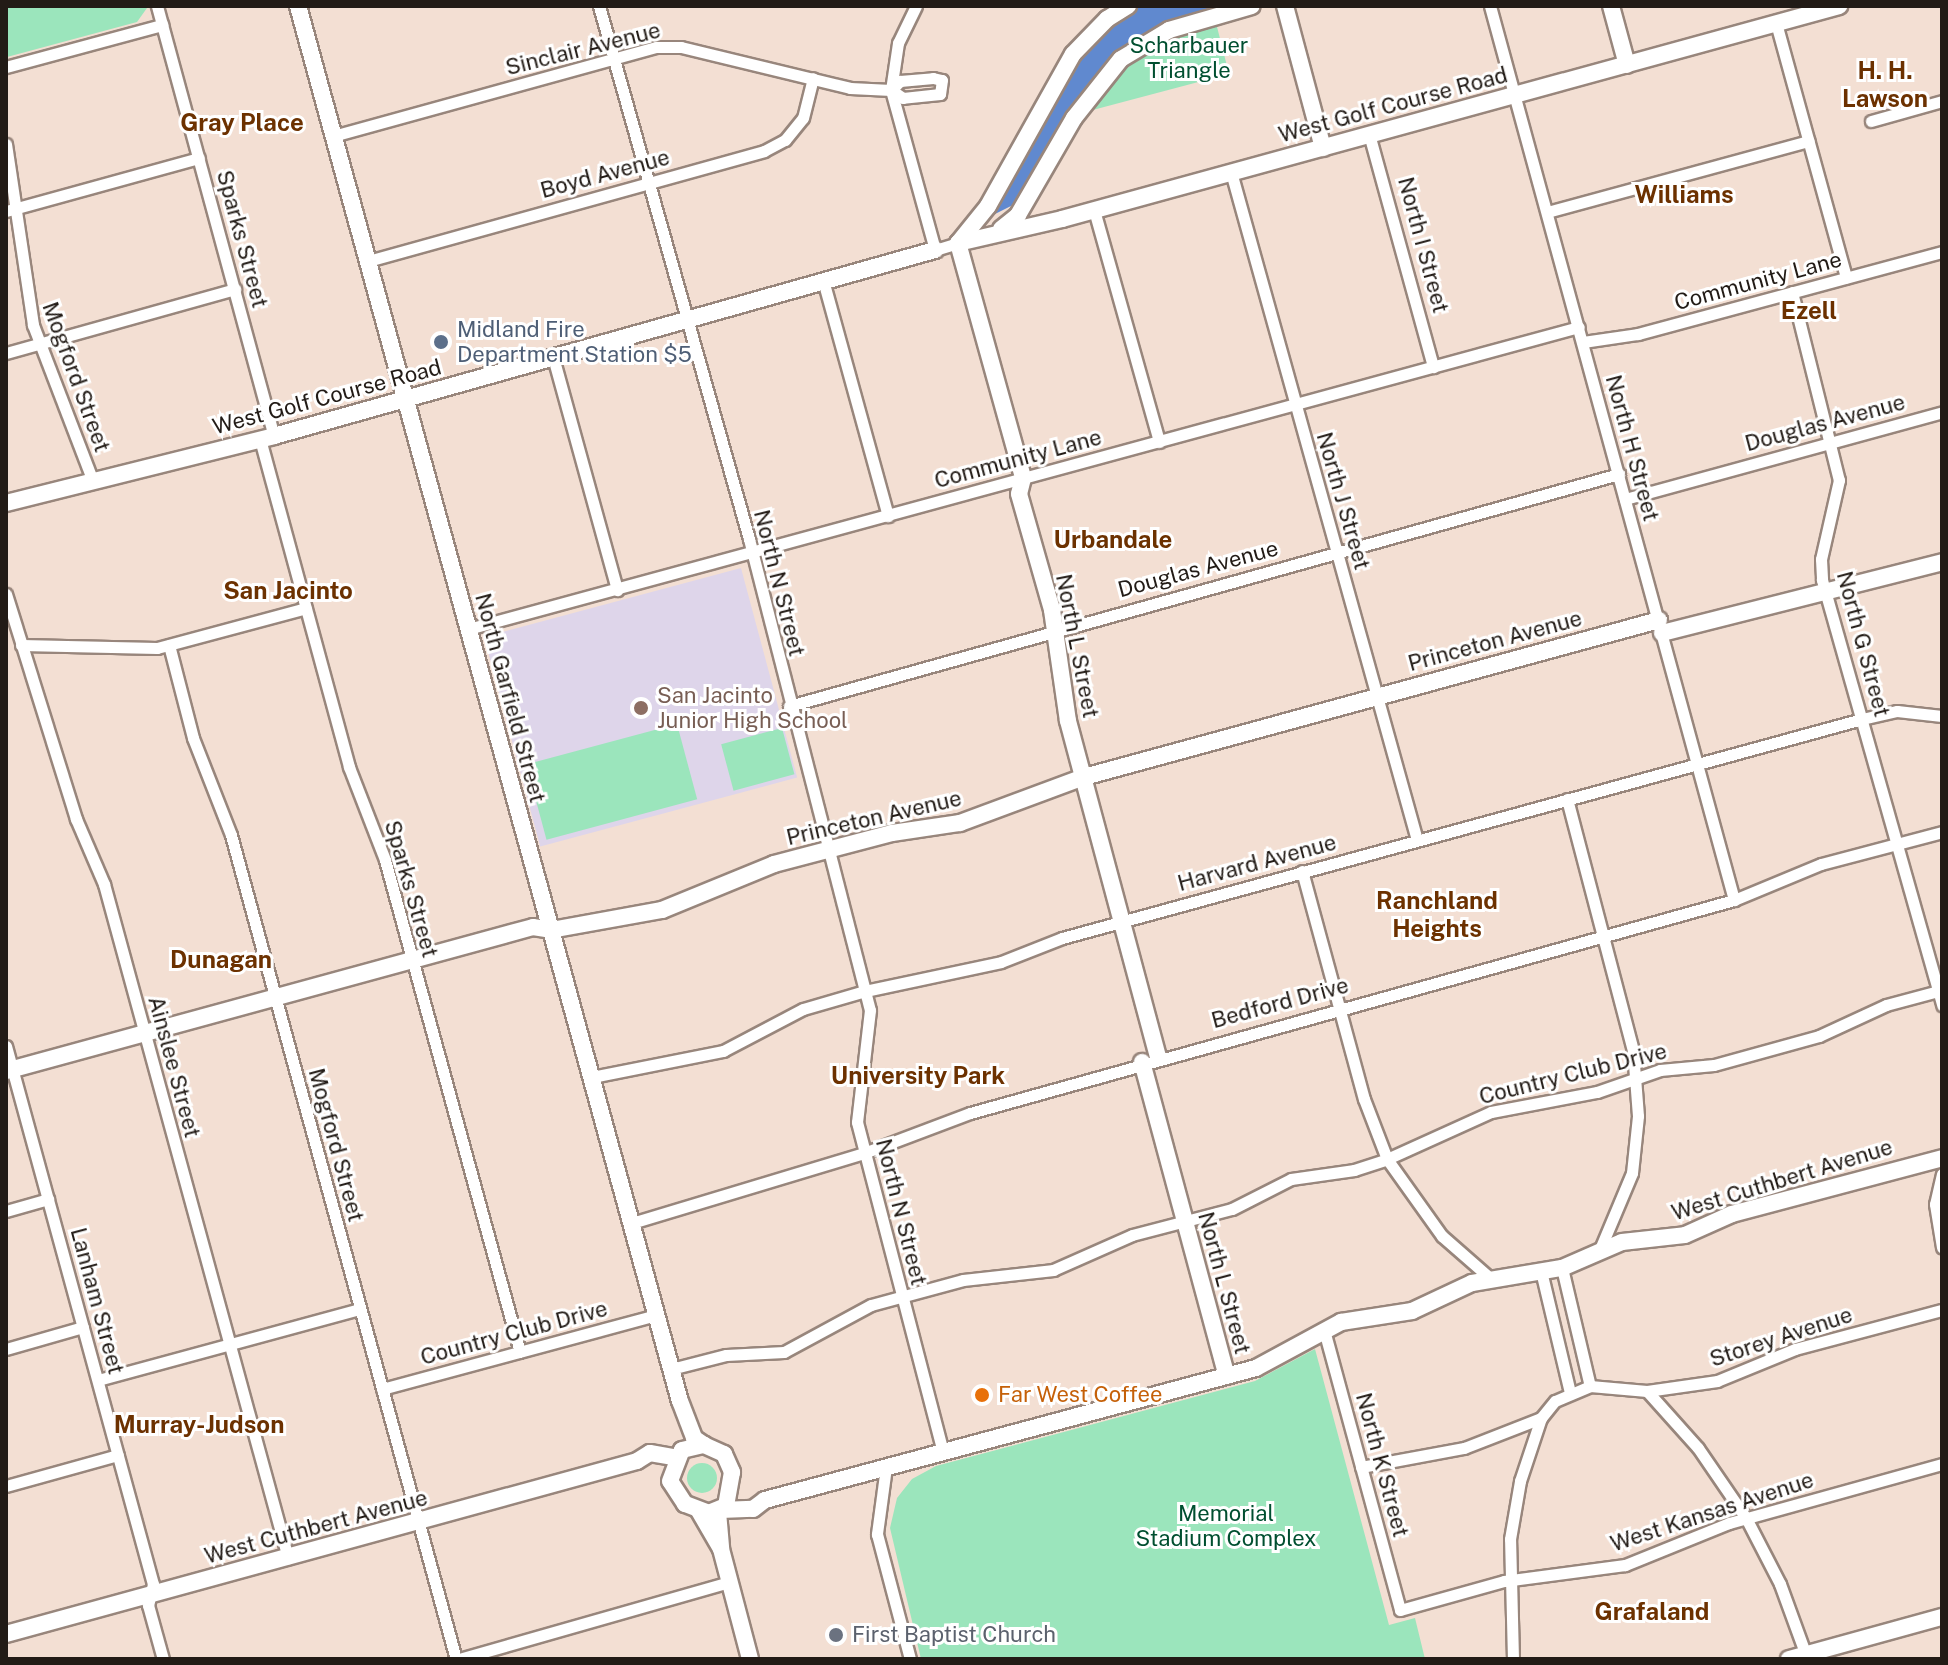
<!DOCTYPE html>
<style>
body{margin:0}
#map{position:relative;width:1948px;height:1665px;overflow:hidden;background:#f3dfd3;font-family:"Public Sans",sans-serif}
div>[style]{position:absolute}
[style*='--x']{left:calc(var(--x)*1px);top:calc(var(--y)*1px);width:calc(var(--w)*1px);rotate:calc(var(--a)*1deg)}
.education>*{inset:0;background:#ded5ea;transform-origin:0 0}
.green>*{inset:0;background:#9be5bc;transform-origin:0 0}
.round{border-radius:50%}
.water>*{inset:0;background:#6089cf}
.roads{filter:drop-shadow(2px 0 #98867c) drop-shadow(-2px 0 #98867c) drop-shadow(0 2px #98867c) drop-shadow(0 -2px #98867c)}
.street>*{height:11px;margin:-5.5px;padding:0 5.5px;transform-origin:5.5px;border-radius:5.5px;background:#fff}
.secondary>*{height:16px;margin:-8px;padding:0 8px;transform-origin:8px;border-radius:8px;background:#fff}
.dots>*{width:22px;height:22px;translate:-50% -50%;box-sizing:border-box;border:4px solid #fff;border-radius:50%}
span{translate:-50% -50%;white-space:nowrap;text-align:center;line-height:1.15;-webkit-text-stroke:6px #fff;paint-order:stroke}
.park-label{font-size:22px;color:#004f30}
.street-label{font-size:22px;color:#221b16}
.service-label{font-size:22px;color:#4e5e75}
.left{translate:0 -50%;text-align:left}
.education-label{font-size:22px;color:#785e54}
.food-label{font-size:22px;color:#c56008}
.worship-label{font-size:22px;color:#5b616d}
.neighbourhood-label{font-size:24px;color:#6c3100;font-weight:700}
.frame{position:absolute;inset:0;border:8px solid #221b16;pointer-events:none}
</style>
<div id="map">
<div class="education">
<i style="left:741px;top:568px;width:217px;height:266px;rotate:75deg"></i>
</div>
<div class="green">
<i style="clip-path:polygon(6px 6px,146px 6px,147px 8px,137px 22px,7px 57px)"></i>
<i style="clip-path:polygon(1216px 23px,1227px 66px,1221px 76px,1089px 111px,1124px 65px,1159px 41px)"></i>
<i style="left:677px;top:724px;width:78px;height:156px;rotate:75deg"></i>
<i style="left:782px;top:728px;width:48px;height:63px;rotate:75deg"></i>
<i style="clip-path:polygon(1315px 1349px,1389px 1625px,1415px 1618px,1425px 1659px,921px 1659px,890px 1528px,897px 1498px,912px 1479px,936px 1466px,1255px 1381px)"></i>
<i class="round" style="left:687px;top:1463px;width:30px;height:30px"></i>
</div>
<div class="water">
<i style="clip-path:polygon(1141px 6px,1220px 6px,1162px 23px,1115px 52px,1069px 110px,1013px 205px,995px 214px,991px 210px,1075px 63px,1111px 26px)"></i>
</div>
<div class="roads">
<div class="street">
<i style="--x:157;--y:6;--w:446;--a:74.8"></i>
<i style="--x:599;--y:6;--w:554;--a:74.28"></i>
<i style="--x:749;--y:539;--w:486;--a:75.6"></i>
<i style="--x:870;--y:1010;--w:113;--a:96.6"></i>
<i style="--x:857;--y:1122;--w:341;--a:75.4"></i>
<i style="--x:916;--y:6;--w:41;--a:115.9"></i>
<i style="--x:898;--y:43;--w:48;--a:98.5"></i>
<i style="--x:891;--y:90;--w:166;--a:74.6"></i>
<i style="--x:935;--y:250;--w:24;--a:-17"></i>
<i style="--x:1490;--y:6;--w:927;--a:74.73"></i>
<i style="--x:1776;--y:23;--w:264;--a:74.6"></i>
<i style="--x:6;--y:67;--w:162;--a:-15.1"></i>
<i style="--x:933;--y:78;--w:9;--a:13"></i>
<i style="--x:942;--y:80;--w:14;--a:98"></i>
<i style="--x:940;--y:94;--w:37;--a:174"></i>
<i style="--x:903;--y:98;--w:14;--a:-146"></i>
<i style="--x:891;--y:90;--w:13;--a:-45"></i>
<i style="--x:900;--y:81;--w:33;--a:-5"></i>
<i style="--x:1871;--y:121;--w:74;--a:-15.7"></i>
<i style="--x:1369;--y:134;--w:242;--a:74.6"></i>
<i style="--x:333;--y:136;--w:335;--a:-15.4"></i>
<i style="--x:656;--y:47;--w:25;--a:0"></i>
<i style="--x:681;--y:47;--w:174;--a:13.6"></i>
<i style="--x:850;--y:88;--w:41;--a:2.8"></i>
<i style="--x:6;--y:144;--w:183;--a:81.5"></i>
<i style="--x:33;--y:325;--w:165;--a:69"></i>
<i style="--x:1231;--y:172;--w:693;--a:74.44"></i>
<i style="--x:1094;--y:210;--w:241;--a:74.3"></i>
<i style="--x:6;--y:211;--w:200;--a:-15.4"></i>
<i style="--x:1547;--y:212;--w:271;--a:-15.2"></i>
<i style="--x:368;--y:261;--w:411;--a:-15.5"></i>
<i style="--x:764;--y:151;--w:24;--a:-28"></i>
<i style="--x:785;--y:140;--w:28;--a:-51"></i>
<i style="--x:803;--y:118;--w:41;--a:-76"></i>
<i style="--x:823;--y:280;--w:245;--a:74.6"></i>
<i style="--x:1792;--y:292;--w:194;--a:76"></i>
<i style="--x:1839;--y:480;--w:81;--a:102.8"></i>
<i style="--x:1821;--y:559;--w:21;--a:87"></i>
<i style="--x:1822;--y:580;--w:442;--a:74.2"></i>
<i style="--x:1583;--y:342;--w:56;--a:-8.3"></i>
<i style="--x:1638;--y:334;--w:315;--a:-15.1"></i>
<i style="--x:6;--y:353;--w:238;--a:-15.6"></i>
<i style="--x:553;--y:357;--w:242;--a:74.6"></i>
<i style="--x:260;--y:439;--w:340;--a:74.8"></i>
<i style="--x:349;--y:767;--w:100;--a:68.8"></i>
<i style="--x:385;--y:860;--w:510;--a:74.66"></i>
<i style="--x:1625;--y:499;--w:329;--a:-15.3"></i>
<i style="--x:6;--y:594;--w:236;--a:72.7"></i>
<i style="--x:76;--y:819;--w:71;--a:66.7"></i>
<i style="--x:104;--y:884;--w:699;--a:74.73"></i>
<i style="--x:468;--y:629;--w:1151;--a:-15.21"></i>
<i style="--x:21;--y:645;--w:136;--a:1.3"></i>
<i style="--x:157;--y:648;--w:154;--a:-15"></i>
<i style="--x:169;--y:645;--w:96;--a:75.5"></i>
<i style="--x:193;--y:738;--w:104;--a:68.6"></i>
<i style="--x:231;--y:835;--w:854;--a:74.73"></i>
<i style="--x:789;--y:706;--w:862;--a:-15.62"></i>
<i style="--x:1567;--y:799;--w:260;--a:75.3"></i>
<i style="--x:1633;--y:1051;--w:65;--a:85.6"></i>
<i style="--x:1638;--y:1116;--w:57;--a:96"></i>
<i style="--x:1632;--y:1173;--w:82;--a:112.8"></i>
<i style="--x:1302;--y:871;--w:236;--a:74.8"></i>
<i style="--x:1364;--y:1099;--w:64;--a:69"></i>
<i style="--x:1387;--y:1159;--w:95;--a:54.5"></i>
<i style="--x:1442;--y:1236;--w:64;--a:41.2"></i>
<i style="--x:6;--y:1046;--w:558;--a:74.72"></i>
<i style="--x:153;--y:1584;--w:22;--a:103"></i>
<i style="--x:148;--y:1605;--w:56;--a:74.5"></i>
<i style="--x:592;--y:1077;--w:134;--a:-11.2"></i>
<i style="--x:723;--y:1051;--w:90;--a:-27.7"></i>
<i style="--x:803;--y:1009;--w:65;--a:-16.2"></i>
<i style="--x:865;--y:991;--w:139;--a:-12"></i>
<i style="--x:1001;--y:962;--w:66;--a:-21.5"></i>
<i style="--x:1062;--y:938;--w:829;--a:-15.31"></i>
<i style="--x:1862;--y:719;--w:36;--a:-13"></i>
<i style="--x:1897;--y:711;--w:45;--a:6.3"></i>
<i style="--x:1942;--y:1174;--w:31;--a:103"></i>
<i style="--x:1935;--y:1204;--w:44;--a:80.8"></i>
<i style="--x:6;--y:1211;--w:44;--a:-15.9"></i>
<i style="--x:632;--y:1223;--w:242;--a:-16.8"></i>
<i style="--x:864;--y:1153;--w:113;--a:-20.7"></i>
<i style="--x:970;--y:1113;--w:793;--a:-15.58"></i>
<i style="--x:1734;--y:900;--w:94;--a:-22.5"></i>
<i style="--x:1821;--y:864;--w:125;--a:-14.8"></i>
<i style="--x:1562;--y:1268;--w:121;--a:76.7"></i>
<i style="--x:1541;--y:1271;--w:125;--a:76.6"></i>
<i style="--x:1324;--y:1330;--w:290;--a:74.8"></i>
<i style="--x:1400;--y:1610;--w:108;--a:-15.6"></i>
<i style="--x:1504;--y:1581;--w:122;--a:-7.5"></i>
<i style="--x:1625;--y:1565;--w:112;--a:-22"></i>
<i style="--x:1729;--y:1523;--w:221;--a:-15.5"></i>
<i style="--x:6;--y:1349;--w:80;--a:-15.9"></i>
<i style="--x:671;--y:1369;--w:57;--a:-14.3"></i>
<i style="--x:726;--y:1355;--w:58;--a:-3"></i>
<i style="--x:784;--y:1352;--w:99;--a:-28.4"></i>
<i style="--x:871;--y:1305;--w:95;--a:-15.2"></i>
<i style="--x:963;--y:1280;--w:91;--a:-6.3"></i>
<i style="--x:1053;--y:1270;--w:86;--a:-23.9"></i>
<i style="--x:1132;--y:1235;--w:103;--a:-14.6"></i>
<i style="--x:1232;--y:1209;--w:66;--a:-27"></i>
<i style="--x:1291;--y:1179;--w:64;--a:-8.1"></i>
<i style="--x:1354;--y:1170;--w:35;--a:-18"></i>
<i style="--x:1387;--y:1159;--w:114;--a:-24.3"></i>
<i style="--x:1491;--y:1112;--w:108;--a:-10.7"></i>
<i style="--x:1597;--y:1092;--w:67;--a:-19.2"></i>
<i style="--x:1660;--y:1070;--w:54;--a:-5.3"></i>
<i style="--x:1714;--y:1065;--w:109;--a:-15.4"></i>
<i style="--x:1819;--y:1036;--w:74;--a:-24.8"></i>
<i style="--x:1886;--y:1005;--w:58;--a:-15"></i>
<i style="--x:98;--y:1380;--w:271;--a:-15.2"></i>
<i style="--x:382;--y:1389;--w:285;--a:-15.1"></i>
<i style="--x:1647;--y:1391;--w:76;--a:48.2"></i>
<i style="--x:1698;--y:1448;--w:85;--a:55.6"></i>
<i style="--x:1746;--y:1518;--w:74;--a:62.7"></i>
<i style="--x:1780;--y:1584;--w:79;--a:70"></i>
<i style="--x:886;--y:1467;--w:68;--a:97.7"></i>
<i style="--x:877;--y:1534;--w:129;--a:75.2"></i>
<i style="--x:1361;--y:1467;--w:105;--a:-10.5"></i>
<i style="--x:1464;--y:1448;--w:83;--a:-21.3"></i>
<i style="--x:1541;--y:1418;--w:22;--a:-51"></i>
<i style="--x:1555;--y:1401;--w:38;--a:-23"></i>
<i style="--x:1590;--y:1386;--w:57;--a:5"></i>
<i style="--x:1647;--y:1391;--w:71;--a:-8.1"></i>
<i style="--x:1717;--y:1381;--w:84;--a:-22.3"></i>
<i style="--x:1795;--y:1349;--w:152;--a:-14.9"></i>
<i style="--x:6;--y:1486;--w:116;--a:-15.5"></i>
<i style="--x:459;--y:1659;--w:281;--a:-15.9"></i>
<i style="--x:1513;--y:1659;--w:120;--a:-91.4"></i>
<i style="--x:1510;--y:1539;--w:59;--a:-80.2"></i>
<i style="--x:1520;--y:1481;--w:66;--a:-71.6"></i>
</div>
<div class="secondary">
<i style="--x:298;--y:6;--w:1446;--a:74.69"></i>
<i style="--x:680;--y:1401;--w:40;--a:69"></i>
<i style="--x:694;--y:1438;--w:12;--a:35"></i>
<i style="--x:1285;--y:6;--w:147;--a:75"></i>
<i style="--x:1611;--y:6;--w:61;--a:74.8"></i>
<i style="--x:1001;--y:229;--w:22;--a:-39"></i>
<i style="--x:1018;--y:215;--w:112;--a:-60"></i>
<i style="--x:1074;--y:118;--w:75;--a:-51.5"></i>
<i style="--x:1121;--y:59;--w:56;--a:-31.1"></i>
<i style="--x:1169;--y:30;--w:86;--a:-16.1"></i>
<i style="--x:959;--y:242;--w:46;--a:-51.1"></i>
<i style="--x:988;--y:206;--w:174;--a:-60.8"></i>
<i style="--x:1073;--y:54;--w:49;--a:-45.8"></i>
<i style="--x:1107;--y:19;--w:25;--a:-32"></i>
<i style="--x:958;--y:243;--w:107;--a:-13"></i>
<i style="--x:1062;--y:219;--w:806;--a:-15.33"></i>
<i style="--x:958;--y:243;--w:244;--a:74.5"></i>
<i style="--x:1023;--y:478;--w:16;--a:104"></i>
<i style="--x:1019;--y:494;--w:121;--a:74.1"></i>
<i style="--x:1052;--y:610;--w:112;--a:81.8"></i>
<i style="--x:1068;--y:721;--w:349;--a:75"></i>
<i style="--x:6;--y:503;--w:276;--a:-14"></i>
<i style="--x:274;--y:436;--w:687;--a:-15.72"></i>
<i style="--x:1662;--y:633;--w:289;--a:-14.2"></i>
<i style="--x:1142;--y:1062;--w:325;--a:74.9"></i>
<i style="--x:6;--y:1071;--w:546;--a:-15.28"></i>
<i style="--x:533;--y:927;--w:18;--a:9"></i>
<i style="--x:551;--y:930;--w:113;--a:-10.2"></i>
<i style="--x:662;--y:910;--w:121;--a:-22.3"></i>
<i style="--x:774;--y:864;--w:122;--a:-14.7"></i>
<i style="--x:892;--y:833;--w:69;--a:-8.4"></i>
<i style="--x:960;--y:823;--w:132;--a:-20.4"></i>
<i style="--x:1084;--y:777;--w:596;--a:-15.27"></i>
<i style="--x:704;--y:1445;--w:22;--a:24"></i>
<i style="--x:724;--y:1454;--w:20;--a:66"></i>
<i style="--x:732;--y:1472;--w:35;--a:100"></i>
<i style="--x:726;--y:1506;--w:18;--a:158"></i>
<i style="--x:709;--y:1513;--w:26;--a:-159"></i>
<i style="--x:685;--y:1504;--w:27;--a:-123"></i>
<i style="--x:670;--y:1481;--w:33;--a:-69"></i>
<i style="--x:682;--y:1450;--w:23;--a:-13"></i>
<i style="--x:720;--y:1510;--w:33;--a:-2"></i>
<i style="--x:753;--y:1509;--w:15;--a:-37"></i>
<i style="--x:765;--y:1500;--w:508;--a:-15.05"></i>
<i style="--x:1256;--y:1368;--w:97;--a:-28.4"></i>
<i style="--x:1341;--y:1322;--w:72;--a:-8.8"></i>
<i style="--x:1412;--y:1311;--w:66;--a:-25"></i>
<i style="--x:1472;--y:1283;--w:91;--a:-9.5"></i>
<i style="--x:1562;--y:1268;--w:65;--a:-23.4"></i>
<i style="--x:1622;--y:1242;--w:63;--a:-6.3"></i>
<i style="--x:1685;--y:1235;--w:51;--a:-24.1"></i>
<i style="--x:1732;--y:1214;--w:217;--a:-14.9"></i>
<i style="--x:699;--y:1511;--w:44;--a:59.9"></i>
<i style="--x:718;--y:1512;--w:37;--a:85"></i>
<i style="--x:721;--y:1549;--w:114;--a:75.2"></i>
<i style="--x:6;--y:1634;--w:654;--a:-15.33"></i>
<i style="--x:637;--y:1461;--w:15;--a:-32"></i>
<i style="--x:650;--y:1453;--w:27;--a:10"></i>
<i style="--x:1789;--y:1659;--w:159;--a:-15.4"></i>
</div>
</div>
<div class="dots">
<i style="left:441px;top:342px;background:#5c6f8a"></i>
<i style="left:641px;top:708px;background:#8d6e63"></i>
<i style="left:982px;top:1395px;background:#e8710a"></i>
<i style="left:836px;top:1635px;background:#6b7280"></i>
</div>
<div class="park-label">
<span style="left:1189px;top:58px">Scharbauer<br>Triangle</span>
<span style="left:1226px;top:1526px">Memorial<br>Stadium Complex</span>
</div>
<div class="street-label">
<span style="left:583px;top:49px;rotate:-14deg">Sinclair Avenue</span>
<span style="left:1393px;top:105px;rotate:-15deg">West Golf Course Road</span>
<span style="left:605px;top:174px;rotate:-15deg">Boyd Avenue</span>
<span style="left:242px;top:239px;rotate:75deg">Sparks Street</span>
<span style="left:1423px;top:245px;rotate:75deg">North I Street</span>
<span style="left:1758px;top:281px;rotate:-15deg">Community Lane</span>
<span style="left:76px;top:377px;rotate:70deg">Mogford Street</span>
<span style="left:327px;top:397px;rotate:-15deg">West Golf Course Road</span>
<span style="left:1825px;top:423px;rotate:-15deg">Douglas Avenue</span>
<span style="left:1632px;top:448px;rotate:75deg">North H Street</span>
<span style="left:1018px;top:459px;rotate:-15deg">Community Lane</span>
<span style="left:1343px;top:501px;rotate:74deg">North J Street</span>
<span style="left:1198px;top:569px;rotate:-15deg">Douglas Avenue</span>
<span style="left:779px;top:583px;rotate:76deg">North N Street</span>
<span style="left:1495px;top:641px;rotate:-15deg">Princeton Avenue</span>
<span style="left:1863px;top:644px;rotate:75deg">North G Street</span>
<span style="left:1077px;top:646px;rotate:79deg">North L Street</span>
<span style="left:510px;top:698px;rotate:75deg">North Garfield Street</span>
<span style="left:874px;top:818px;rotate:-13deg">Princeton Avenue</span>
<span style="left:1257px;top:863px;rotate:-15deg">Harvard Avenue</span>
<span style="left:411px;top:889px;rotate:74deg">Sparks Street</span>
<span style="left:1280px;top:1003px;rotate:-15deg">Bedford Drive</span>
<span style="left:174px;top:1067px;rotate:75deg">Ainslee Street</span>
<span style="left:1573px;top:1074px;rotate:-14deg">Country Club Drive</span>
<span style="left:336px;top:1145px;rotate:75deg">Mogford Street</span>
<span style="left:1782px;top:1180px;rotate:-17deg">West Cuthbert Avenue</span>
<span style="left:901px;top:1212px;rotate:76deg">North N Street</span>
<span style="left:1224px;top:1283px;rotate:75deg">North L Street</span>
<span style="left:97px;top:1301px;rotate:75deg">Lanham Street</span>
<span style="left:514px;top:1333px;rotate:-15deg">Country Club Drive</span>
<span style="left:1781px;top:1337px;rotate:-18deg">Storey Avenue</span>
<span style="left:1382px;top:1465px;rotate:75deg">North K Street</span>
<span style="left:1712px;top:1512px;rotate:-18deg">West Kansas Avenue</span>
<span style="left:316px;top:1527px;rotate:-15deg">West Cuthbert Avenue</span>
</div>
<div class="service-label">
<span class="left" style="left:457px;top:342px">Midland Fire<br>Department Station $5</span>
</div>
<div class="education-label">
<span class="left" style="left:657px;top:708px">San Jacinto<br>Junior High School</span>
</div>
<div class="food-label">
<span class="left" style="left:998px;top:1395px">Far West Coffee</span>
</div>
<div class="worship-label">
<span class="left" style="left:852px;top:1635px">First Baptist Church</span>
</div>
<div class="neighbourhood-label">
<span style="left:1885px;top:85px">H. H.<br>Lawson</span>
<span style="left:242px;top:123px">Gray Place</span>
<span style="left:1684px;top:195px">Williams</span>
<span style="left:1809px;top:311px">Ezell</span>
<span style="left:1113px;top:540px">Urbandale</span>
<span style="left:288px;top:591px">San Jacinto</span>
<span style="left:1437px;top:915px">Ranchland<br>Heights</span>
<span style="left:221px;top:960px">Dunagan</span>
<span style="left:918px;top:1076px">University Park</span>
<span style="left:199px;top:1425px">Murray-Judson</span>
<span style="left:1652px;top:1612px">Grafaland</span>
</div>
<div class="frame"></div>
</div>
